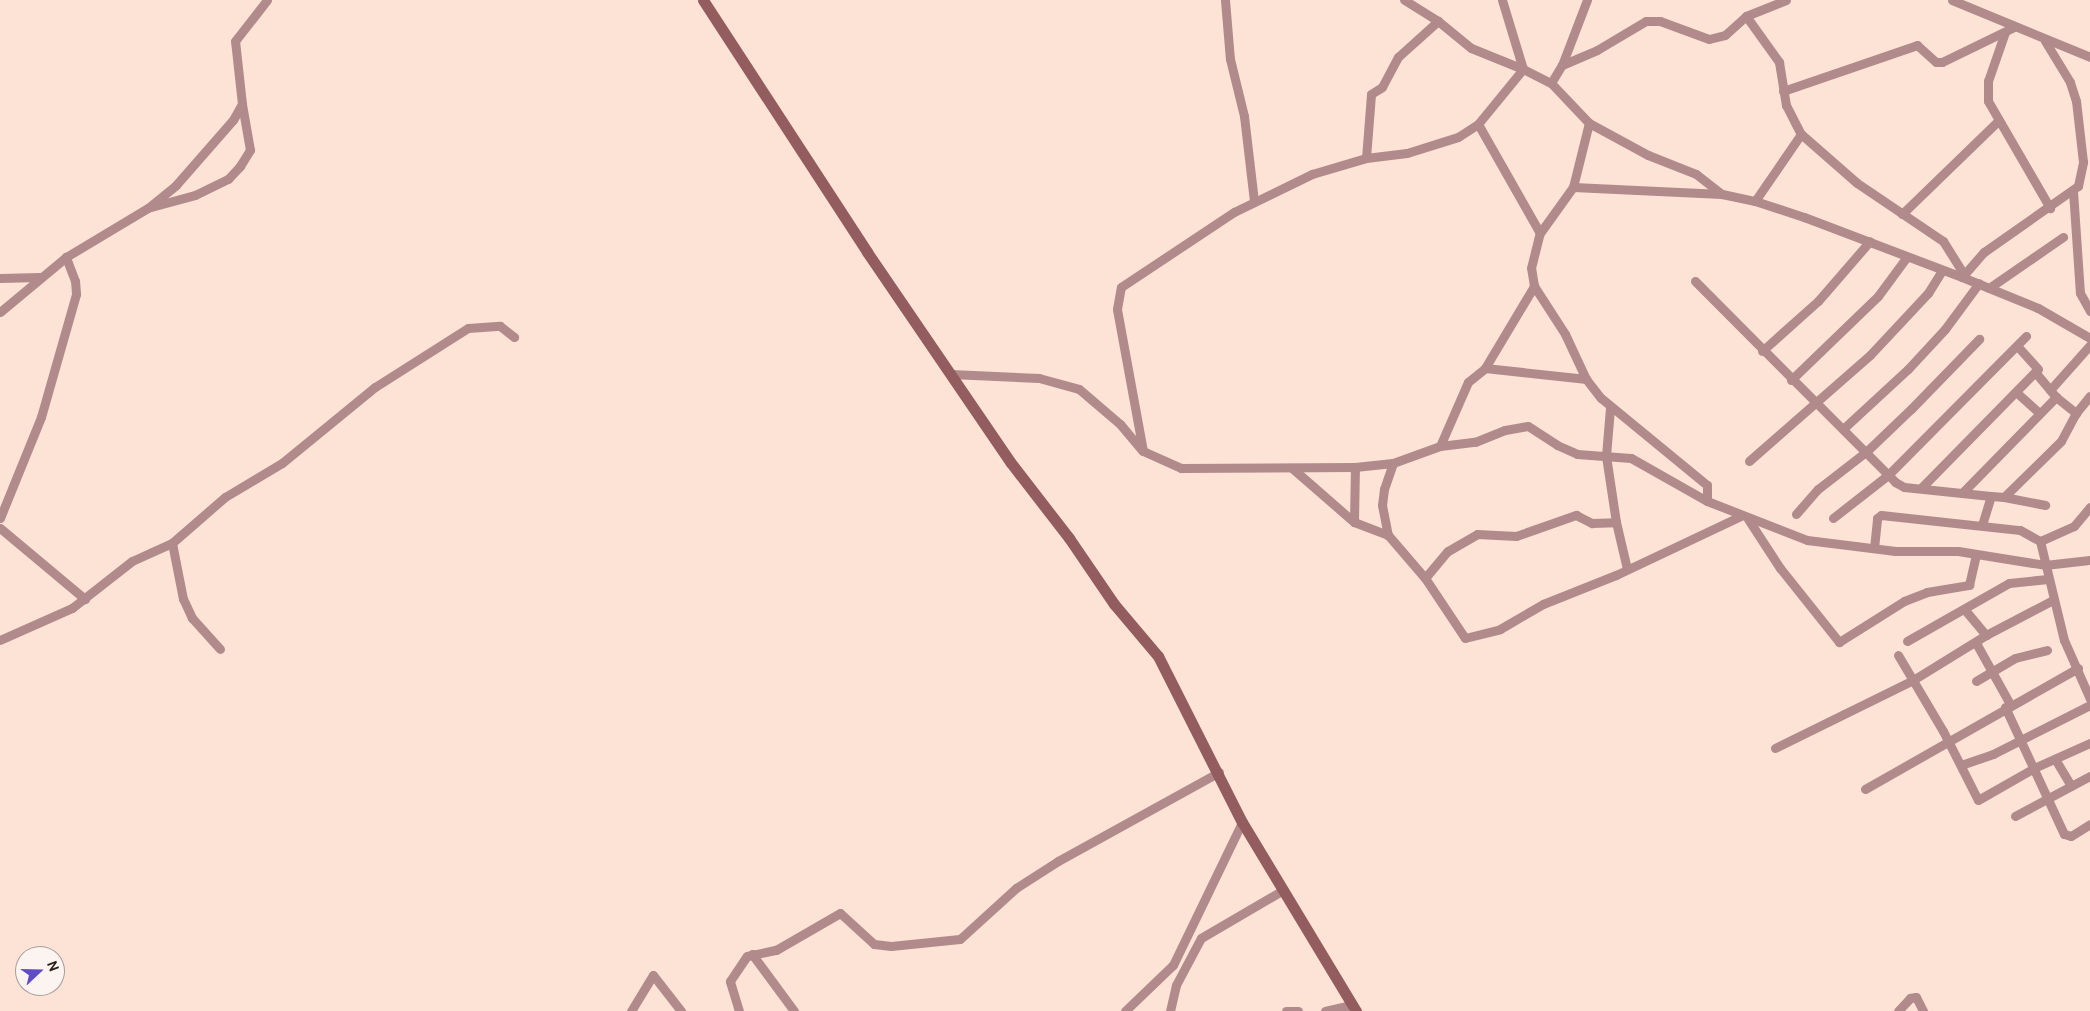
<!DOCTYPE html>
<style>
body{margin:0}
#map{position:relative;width:2090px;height:1011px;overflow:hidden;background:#fde2d6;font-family:Cabin,sans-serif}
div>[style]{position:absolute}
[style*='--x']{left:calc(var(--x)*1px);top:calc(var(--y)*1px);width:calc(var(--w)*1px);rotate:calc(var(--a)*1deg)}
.street>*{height:9px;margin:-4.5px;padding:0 4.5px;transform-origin:4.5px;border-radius:4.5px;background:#b18a8b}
.secondary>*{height:11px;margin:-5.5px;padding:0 5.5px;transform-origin:5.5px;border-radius:5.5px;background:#935c5f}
span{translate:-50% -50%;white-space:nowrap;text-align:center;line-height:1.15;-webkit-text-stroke:4px #fbf4f1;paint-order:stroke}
.north{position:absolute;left:15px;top:946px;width:50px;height:50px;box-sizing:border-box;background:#fbf4f1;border:1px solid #a79e9a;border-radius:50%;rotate:69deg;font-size:14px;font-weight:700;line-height:20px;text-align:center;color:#2a1e18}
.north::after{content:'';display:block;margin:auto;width:18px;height:22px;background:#604dc6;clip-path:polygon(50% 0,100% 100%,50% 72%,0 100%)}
</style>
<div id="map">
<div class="street">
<i style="--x:1225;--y:0;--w:59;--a:85.2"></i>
<i style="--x:1230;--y:59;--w:59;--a:76.2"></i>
<i style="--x:1244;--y:116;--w:86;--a:83.3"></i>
<i style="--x:1502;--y:0;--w:72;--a:73.1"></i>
<i style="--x:1523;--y:69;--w:31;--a:27"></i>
<i style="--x:1551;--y:83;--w:55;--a:46.5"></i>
<i style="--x:1589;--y:123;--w:67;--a:28.5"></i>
<i style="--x:1648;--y:155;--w:52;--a:21.6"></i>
<i style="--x:1696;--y:174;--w:33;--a:38"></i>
<i style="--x:1722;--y:194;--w:34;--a:12"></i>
<i style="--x:1755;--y:201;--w:52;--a:18.1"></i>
<i style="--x:1804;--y:217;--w:169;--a:20.8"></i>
<i style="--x:1962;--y:277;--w:33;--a:-49"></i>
<i style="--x:1984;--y:252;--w:115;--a:-35.1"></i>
<i style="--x:2078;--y:186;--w:25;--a:-78"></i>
<i style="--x:2083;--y:162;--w:61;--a:-96.5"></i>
<i style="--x:2076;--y:101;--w:20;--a:-108"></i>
<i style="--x:2070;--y:82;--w:48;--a:-121.4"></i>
<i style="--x:1952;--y:0;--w:149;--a:22.4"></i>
<i style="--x:1746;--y:16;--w:43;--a:-21.8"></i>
<i style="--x:2005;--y:32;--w:52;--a:109.1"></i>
<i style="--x:1988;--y:81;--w:20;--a:90"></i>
<i style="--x:1988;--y:101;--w:124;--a:59.9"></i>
<i style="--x:1562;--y:65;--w:38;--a:-23"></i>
<i style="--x:1597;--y:50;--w:57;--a:-30.6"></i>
<i style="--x:1646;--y:21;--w:14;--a:0"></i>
<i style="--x:1660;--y:21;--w:52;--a:20.2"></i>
<i style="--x:1709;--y:39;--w:16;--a:-14"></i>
<i style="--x:1725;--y:35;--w:28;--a:-42"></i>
<i style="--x:1746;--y:16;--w:57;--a:54.3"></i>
<i style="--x:1779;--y:62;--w:44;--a:80.8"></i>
<i style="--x:1786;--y:105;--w:33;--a:63"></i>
<i style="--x:1801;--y:134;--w:74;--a:41.2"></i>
<i style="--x:1857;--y:183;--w:104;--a:34"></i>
<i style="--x:1943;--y:241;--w:40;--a:58"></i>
<i style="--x:1551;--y:83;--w:21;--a:-59"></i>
<i style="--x:1562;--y:65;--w:70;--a:-69"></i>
<i style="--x:1783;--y:91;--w:142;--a:-18.9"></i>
<i style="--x:1917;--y:45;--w:25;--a:42"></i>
<i style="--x:1936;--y:62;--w:6;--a:0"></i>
<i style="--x:1942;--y:62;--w:80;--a:-25.9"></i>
<i style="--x:1478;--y:124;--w:125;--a:60.4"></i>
<i style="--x:1366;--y:158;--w:64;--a:-85.5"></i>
<i style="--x:1371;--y:94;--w:13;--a:-32"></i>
<i style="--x:1382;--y:87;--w:34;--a:-62"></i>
<i style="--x:1398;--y:57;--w:54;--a:-42"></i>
<i style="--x:1573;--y:187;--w:149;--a:2.7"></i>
<i style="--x:2073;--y:191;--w:102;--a:86.1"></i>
<i style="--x:2080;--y:293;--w:21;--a:61"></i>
<i style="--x:1755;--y:201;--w:81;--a:-55.5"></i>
<i style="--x:151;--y:207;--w:46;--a:-15.3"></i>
<i style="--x:195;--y:195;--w:37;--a:-26"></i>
<i style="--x:228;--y:179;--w:18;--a:-47"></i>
<i style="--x:240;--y:166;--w:19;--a:-58"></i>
<i style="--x:250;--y:150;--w:47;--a:-99.9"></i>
<i style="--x:1902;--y:214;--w:134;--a:-44.1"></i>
<i style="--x:1962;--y:277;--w:82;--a:22.2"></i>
<i style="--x:2038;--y:308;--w:60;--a:30"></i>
<i style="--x:0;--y:278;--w:40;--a:-1.4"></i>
<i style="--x:1695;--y:281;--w:284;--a:45.1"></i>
<i style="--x:1895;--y:482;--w:10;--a:29"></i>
<i style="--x:1904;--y:487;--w:87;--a:5.9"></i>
<i style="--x:1534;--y:286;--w:57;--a:57.1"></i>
<i style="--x:1565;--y:334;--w:50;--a:65"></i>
<i style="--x:1586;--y:379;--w:24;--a:52"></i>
<i style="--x:1601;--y:398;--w:137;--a:39.4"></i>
<i style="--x:1707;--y:485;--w:16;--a:90"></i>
<i style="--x:1989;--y:288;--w:90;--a:-34.6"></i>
<i style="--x:0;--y:312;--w:86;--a:-39.8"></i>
<i style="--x:66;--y:257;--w:96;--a:-30.9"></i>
<i style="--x:148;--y:208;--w:36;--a:-39"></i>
<i style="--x:176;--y:185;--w:86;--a:-48.8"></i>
<i style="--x:233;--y:120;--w:18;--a:-61"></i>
<i style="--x:242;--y:104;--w:63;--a:-96.3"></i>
<i style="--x:235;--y:41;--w:52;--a:-52"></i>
<i style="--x:1762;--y:351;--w:75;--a:-41.8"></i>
<i style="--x:1818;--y:301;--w:79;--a:-49.1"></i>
<i style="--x:1485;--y:368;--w:102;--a:6.2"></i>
<i style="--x:2035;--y:372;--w:33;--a:50"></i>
<i style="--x:2056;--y:397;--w:26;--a:39"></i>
<i style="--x:951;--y:374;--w:88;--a:2.6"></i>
<i style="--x:1039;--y:378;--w:41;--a:15.4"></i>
<i style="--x:1079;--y:389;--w:54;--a:40.5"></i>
<i style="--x:1120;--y:424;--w:35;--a:50"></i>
<i style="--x:1143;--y:451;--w:42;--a:24.1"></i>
<i style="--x:1181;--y:468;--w:174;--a:-0.3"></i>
<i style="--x:1355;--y:467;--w:38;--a:-6"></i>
<i style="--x:1393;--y:463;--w:50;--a:-19.9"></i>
<i style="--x:1440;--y:446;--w:35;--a:-7"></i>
<i style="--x:1475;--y:442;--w:32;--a:-22"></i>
<i style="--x:1505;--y:430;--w:23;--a:-10"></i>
<i style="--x:1528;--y:426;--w:35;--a:33"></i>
<i style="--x:1557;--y:445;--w:22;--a:24"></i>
<i style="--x:1577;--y:454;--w:54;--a:4.2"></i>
<i style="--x:1631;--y:458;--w:87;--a:29.5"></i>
<i style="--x:1707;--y:501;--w:107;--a:21.3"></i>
<i style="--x:1807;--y:540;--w:89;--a:7.1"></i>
<i style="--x:1895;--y:551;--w:63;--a:0"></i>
<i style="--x:1958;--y:551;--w:88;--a:9.1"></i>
<i style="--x:2045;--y:565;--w:45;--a:-6.3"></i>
<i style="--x:1791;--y:380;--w:121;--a:-44"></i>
<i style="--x:1878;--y:296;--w:47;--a:-53.6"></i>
<i style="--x:2050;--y:390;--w:60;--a:-48.4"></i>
<i style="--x:2016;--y:392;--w:31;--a:42"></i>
<i style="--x:1610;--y:408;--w:48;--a:94.8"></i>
<i style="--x:1606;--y:456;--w:67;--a:81.4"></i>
<i style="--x:1616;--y:522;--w:48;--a:76.8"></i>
<i style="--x:1844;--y:428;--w:87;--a:-42.7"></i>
<i style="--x:1908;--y:369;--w:54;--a:-47.2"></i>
<i style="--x:1945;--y:329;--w:57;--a:-53.5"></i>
<i style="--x:1440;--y:446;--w:70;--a:-66.4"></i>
<i style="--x:1468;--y:382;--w:22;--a:-39"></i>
<i style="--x:1485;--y:368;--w:96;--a:-59.1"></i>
<i style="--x:1534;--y:286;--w:18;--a:-99"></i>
<i style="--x:1531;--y:268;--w:36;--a:-76"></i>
<i style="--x:1540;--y:233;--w:57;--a:-54.3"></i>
<i style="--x:1573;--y:187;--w:66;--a:-76"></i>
<i style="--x:1143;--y:451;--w:144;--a:-100.4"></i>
<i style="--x:1117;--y:309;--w:22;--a:-80"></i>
<i style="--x:1121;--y:287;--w:136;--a:-33.6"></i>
<i style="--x:1234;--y:212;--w:87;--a:-26"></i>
<i style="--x:1312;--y:174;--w:56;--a:-16.5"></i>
<i style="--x:1366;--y:158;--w:41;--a:-7"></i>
<i style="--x:1407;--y:153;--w:53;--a:-17.4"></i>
<i style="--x:1458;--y:137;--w:24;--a:-33"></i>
<i style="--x:1478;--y:124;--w:71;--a:-50.7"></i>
<i style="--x:1523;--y:69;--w:56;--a:-158"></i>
<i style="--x:1471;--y:48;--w:43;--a:-140.7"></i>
<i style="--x:1438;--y:21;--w:40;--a:-148"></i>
<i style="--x:1749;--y:461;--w:161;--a:-41.2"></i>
<i style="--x:1870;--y:355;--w:85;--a:-46.9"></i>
<i style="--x:1928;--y:293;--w:26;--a:-58"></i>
<i style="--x:1393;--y:463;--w:28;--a:109"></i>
<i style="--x:1384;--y:489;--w:16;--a:97"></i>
<i style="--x:1382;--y:505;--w:31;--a:79"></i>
<i style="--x:1388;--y:535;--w:57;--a:49.3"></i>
<i style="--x:1425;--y:578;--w:72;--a:56.3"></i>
<i style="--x:1465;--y:638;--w:36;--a:-14"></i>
<i style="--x:1500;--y:629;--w:50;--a:-30.2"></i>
<i style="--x:1543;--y:604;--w:79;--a:-21.7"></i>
<i style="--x:1616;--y:575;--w:138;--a:-25.3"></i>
<i style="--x:1292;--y:468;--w:82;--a:41.1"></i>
<i style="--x:1354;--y:522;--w:36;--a:21"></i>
<i style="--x:1922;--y:487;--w:165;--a:-45.5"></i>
<i style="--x:2038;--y:369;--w:31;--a:-132"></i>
<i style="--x:1964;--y:491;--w:132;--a:-45.6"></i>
<i style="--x:2004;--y:497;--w:42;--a:11"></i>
<i style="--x:2090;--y:507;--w:25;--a:130"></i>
<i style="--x:2074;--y:526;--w:37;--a:156"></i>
<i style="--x:2040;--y:541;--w:102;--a:76.4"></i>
<i style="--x:2064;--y:640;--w:64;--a:66.2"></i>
<i style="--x:1796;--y:514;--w:33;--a:-49"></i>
<i style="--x:1818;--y:489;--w:62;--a:-37.8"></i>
<i style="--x:1867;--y:451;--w:61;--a:-43.7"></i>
<i style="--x:1911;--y:409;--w:98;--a:-45.8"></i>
<i style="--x:0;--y:518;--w:109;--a:-67.9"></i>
<i style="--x:41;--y:417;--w:128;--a:-74.1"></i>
<i style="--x:76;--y:294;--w:13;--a:-94"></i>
<i style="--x:75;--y:281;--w:26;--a:-111"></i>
<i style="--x:1833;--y:518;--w:70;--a:-38"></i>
<i style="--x:1888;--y:475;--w:196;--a:-45.2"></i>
<i style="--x:1748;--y:519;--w:59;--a:56.9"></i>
<i style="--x:1780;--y:568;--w:95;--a:51.4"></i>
<i style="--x:1839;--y:642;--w:77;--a:-32.2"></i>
<i style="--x:1904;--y:601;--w:25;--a:-21"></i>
<i style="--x:1927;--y:592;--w:43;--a:-9.5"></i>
<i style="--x:1969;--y:585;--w:31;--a:-77"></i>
<i style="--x:1354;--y:522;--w:55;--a:-89"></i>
<i style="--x:1982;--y:525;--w:30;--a:-73"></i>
<i style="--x:1991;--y:496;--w:13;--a:4"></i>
<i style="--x:2004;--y:497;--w:80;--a:-44.5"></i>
<i style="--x:2061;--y:441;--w:32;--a:-62"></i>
<i style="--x:2076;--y:413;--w:22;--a:-51"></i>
<i style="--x:0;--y:528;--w:111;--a:39.9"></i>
<i style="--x:1874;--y:548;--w:30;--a:-84"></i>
<i style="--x:1877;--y:518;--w:5;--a:-37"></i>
<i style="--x:1881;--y:515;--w:140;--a:6.2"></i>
<i style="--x:2020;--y:530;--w:23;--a:29"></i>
<i style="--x:1425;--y:578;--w:35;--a:-50"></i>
<i style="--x:1448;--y:551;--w:34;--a:-30"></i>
<i style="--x:1477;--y:534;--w:39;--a:3"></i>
<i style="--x:1516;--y:536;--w:64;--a:-19.3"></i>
<i style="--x:1576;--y:515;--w:18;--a:27"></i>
<i style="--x:1592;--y:523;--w:24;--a:-2"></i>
<i style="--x:1965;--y:610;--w:33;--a:50"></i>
<i style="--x:0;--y:640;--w:79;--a:-24"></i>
<i style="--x:72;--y:608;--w:76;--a:-38.1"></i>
<i style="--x:132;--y:561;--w:44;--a:-24.2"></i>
<i style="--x:1907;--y:641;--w:117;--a:-29.6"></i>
<i style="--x:2009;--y:583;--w:39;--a:-6"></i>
<i style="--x:1976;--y:643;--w:70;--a:60.9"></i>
<i style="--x:220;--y:649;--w:42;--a:-132.1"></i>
<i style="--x:192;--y:618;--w:21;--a:-115"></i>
<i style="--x:183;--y:599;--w:57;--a:-101.1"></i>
<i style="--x:172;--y:543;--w:70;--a:-41"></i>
<i style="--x:225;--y:497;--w:66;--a:-30.8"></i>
<i style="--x:282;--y:463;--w:120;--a:-39.3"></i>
<i style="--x:375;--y:387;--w:110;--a:-32.4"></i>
<i style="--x:468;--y:328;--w:32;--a:-4"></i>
<i style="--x:500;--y:326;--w:18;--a:38"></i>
<i style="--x:1898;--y:655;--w:88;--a:59.4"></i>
<i style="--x:1943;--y:731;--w:77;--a:63.1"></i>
<i style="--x:1978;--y:800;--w:64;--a:-29.7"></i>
<i style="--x:2034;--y:768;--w:61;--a:-24.1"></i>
<i style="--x:1976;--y:681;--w:45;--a:-30.5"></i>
<i style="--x:2015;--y:658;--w:33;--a:-14"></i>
<i style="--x:2005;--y:707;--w:140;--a:65.1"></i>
<i style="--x:2064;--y:834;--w:7;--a:16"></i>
<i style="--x:2071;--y:836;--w:22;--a:-32"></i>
<i style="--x:1775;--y:748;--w:154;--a:-26.2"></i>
<i style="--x:1913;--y:680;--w:86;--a:-31.7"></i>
<i style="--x:1986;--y:635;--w:76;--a:-27.6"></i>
<i style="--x:2055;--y:759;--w:31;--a:59"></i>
<i style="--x:1961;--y:765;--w:34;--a:-19"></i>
<i style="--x:1993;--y:754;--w:109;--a:-26.8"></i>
<i style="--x:1865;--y:789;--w:245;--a:-29.6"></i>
<i style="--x:2015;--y:816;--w:85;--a:-28.1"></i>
<i style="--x:752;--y:954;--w:71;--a:53.6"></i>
<i style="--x:631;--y:1011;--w:42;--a:-58.6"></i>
<i style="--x:653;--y:975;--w:46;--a:52.1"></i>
<i style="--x:739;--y:1011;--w:31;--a:-107"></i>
<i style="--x:730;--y:981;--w:30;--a:-56"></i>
<i style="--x:747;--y:956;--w:30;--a:-12"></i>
<i style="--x:776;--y:950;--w:74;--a:-30"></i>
<i style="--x:840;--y:913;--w:46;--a:42.4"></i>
<i style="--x:874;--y:944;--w:17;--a:7"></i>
<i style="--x:891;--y:946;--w:69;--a:-5.8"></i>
<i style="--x:960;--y:939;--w:76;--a:-42.3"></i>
<i style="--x:1016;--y:888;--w:50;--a:-32.7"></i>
<i style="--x:1058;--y:861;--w:184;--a:-28.9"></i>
<i style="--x:1125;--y:1011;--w:66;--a:-43.8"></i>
<i style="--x:1173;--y:965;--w:159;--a:-64.2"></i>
<i style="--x:1170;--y:1011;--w:27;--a:-77"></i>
<i style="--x:1176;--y:985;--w:53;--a:-62"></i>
<i style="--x:1201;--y:938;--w:95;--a:-30.3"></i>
<i style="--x:1286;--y:1011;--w:12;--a:0"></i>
<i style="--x:1325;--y:1011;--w:28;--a:-13"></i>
<i style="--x:1898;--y:1011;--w:18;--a:-47"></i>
<i style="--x:1910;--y:998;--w:6;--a:-9"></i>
<i style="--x:1916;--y:997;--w:16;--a:63"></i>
</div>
<div class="secondary">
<i style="--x:703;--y:0;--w:301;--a:56.9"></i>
<i style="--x:867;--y:252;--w:255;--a:55.7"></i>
<i style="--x:1011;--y:463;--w:95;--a:52.3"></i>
<i style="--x:1069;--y:538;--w:80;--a:55.7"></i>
<i style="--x:1114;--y:604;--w:68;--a:49.8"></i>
<i style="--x:1158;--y:656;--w:186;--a:63.2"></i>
<i style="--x:1242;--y:822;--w:221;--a:58.9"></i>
</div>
<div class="north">N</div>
</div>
